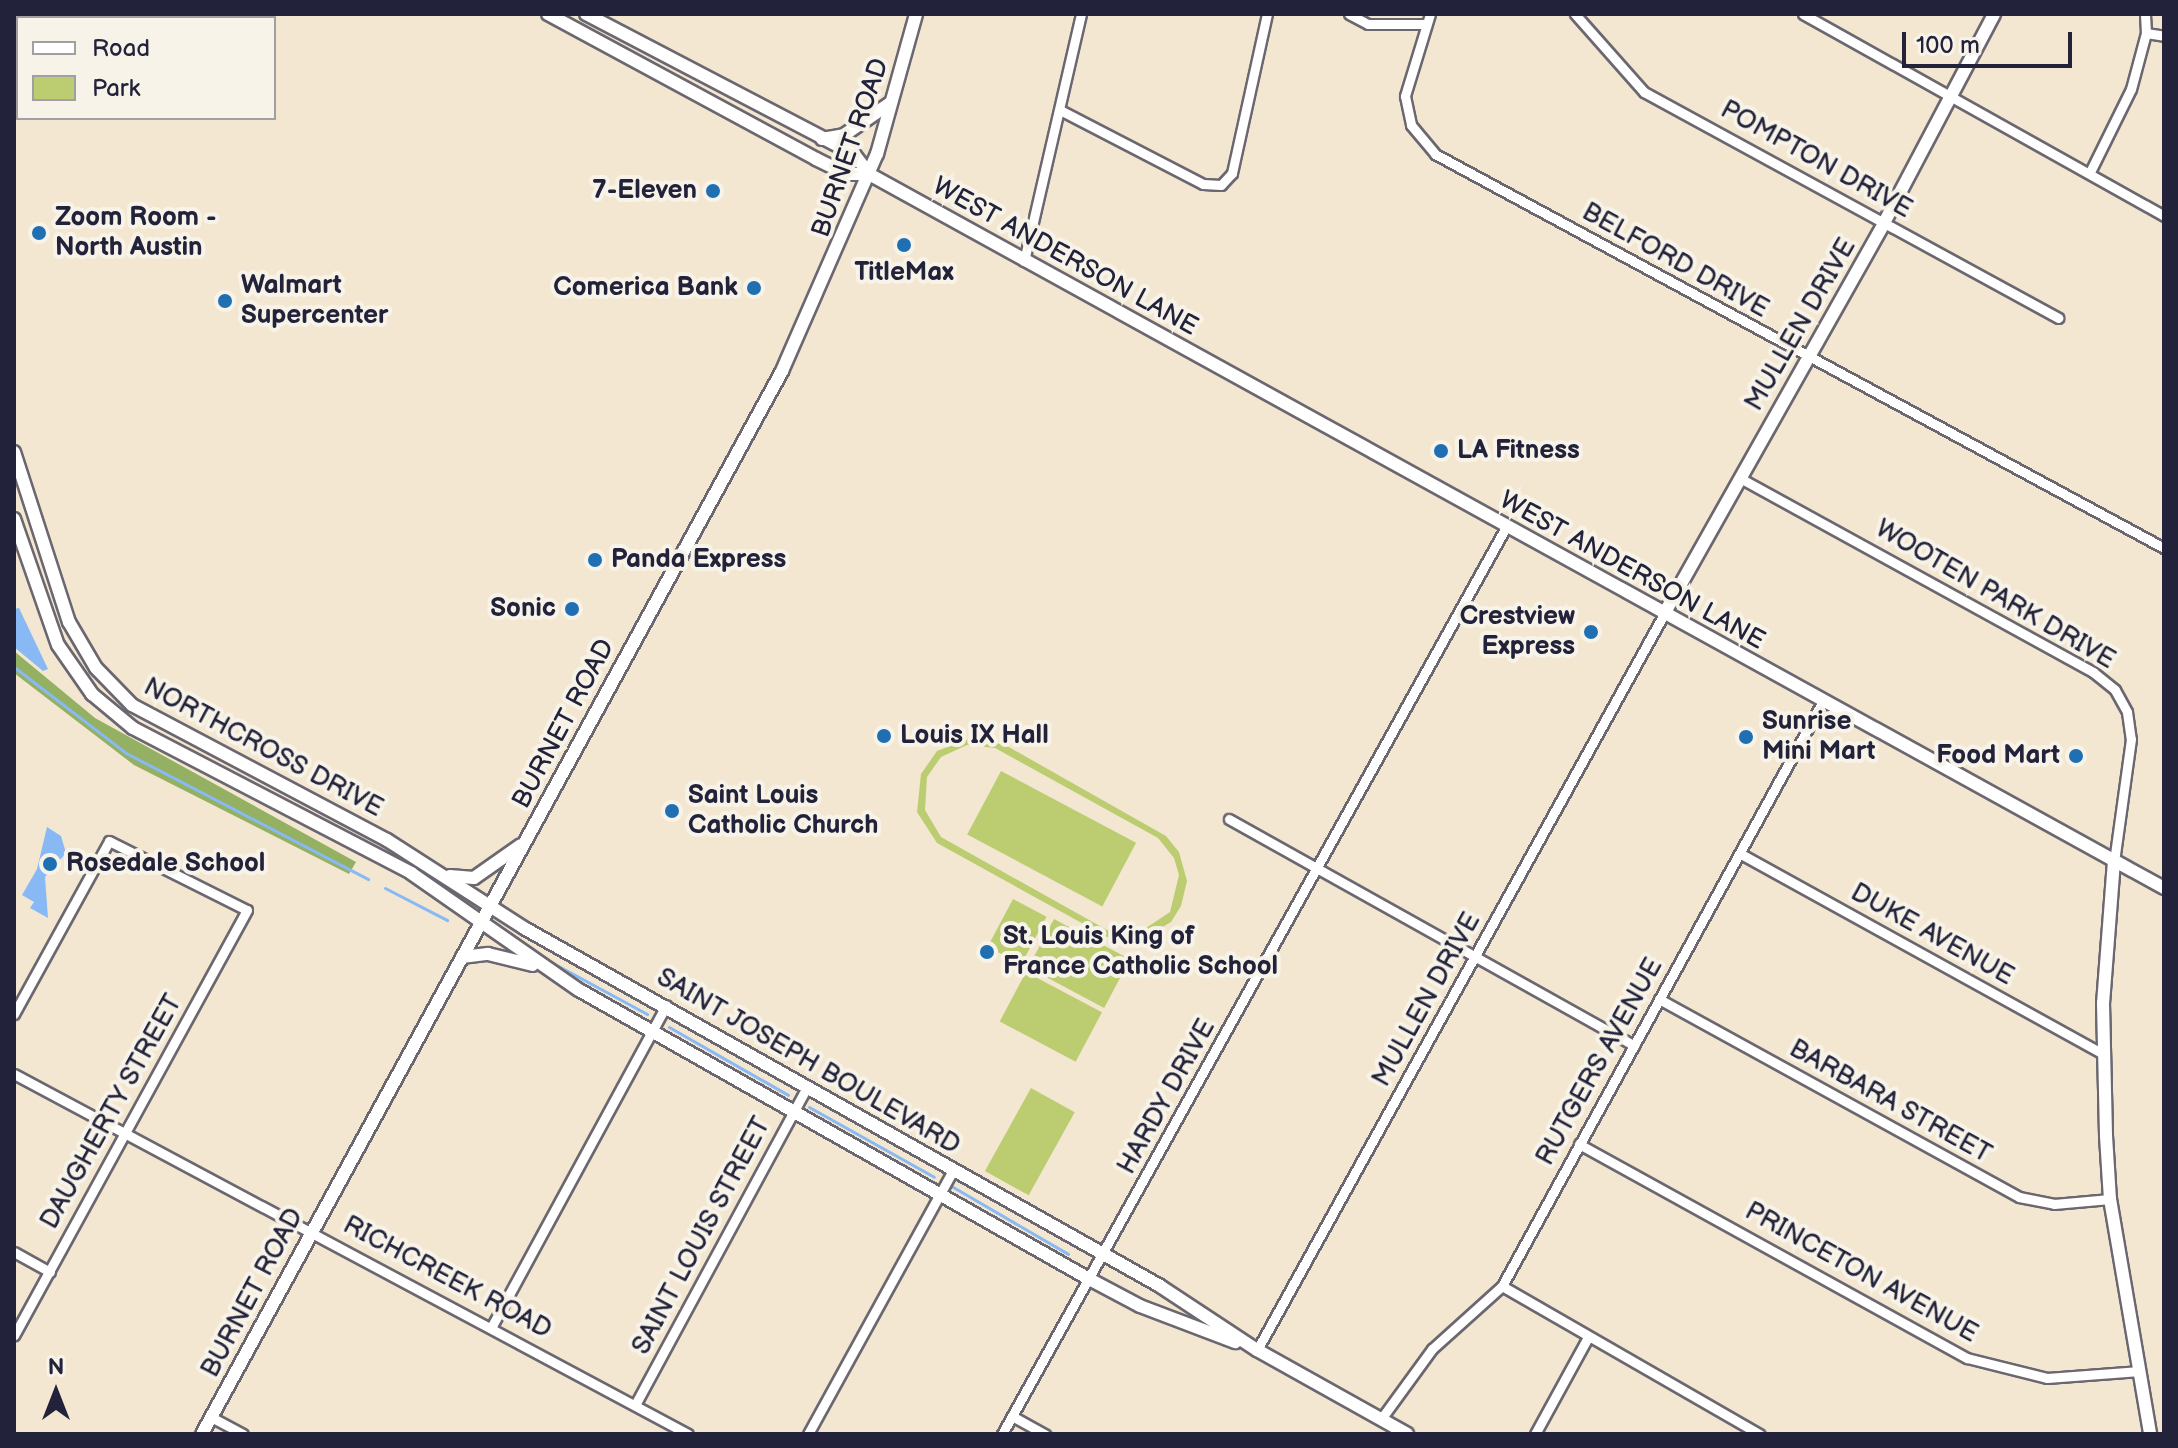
<!DOCTYPE html>
<style>
body{margin:0}
#map{position:relative;width:2178px;height:1448px;overflow:hidden;background:#f3e7d1;font-family:"Balsamiq Sans",sans-serif}
div>[style]{position:absolute}
[style*='--x']{left:calc(var(--x)*1px);top:calc(var(--y)*1px);width:calc(var(--w)*1px);rotate:calc(var(--a)*1deg)}
.green>*{inset:0;background:#bbcd70;transform-origin:0 0}
.forest>*{inset:0;background:#94b062}
.water>*{inset:0;background:#89b9f5}
.stream>*{height:3px;margin:-1.5px;padding:0 1.5px;transform-origin:1.5px;border-radius:1.5px;background:#89b9f5}
.roads{filter:drop-shadow(2px 0 #6b6770) drop-shadow(-2px 0 #6b6770) drop-shadow(0 2px #6b6770) drop-shadow(0 -2px #6b6770)}
.street>*{height:9px;margin:-4.5px;padding:0 4.5px;transform-origin:4.5px;border-radius:4.5px;background:#fff}
.secondary>*{height:12px;margin:-6px;padding:0 6px;transform-origin:6px;border-radius:6px;background:#fff}
.dots>*{width:22px;height:22px;translate:-50% -50%;box-sizing:border-box;border:4px solid #f7f3e8;border-radius:50%}
span{translate:-50% -50%;white-space:nowrap;text-align:center;line-height:1.15;-webkit-text-stroke:8px #f7f3e8;paint-order:stroke}
.street-label{font-size:26px;color:#22223b}
.poi-label{font-size:26px;color:#22223b;font-weight:700}
.right{translate:-100% -50%;text-align:right}
.left{translate:0 -50%;text-align:left}
.frame{position:absolute;inset:0;border:16px solid #22223b;pointer-events:none}
.legend{position:absolute;left:16px;top:16px;width:260px;height:104px;box-sizing:border-box;background:#f7f3e8;border:2px solid #a29fa3;margin:0;padding:10px 14px;list-style:none;font-size:24px;color:#22223b}
.legend li{display:flex;align-items:center;gap:16px;height:40px}
.legend b{width:40px;border:2px solid #a29fa3}
.north{position:absolute;left:16px;top:1352px;width:80px;height:80px;-webkit-text-stroke:6px #f7f3e8;paint-order:stroke;rotate:0deg;font-size:22px;font-weight:700;line-height:32px;text-align:center;color:#22223b}
.north::after{content:'';display:block;margin:auto;width:28px;height:36px;background:#22223b;clip-path:polygon(50% 0,100% 100%,50% 72%,0 100%)}
.scale{position:absolute;left:1902px;top:32px;width:170px;height:36px;box-sizing:border-box;border:4px solid #22223b;border-top:0;padding-left:10px;font-size:24px;line-height:28px;white-space:nowrap;color:#22223b;-webkit-text-stroke:6px #f7f3e8;paint-order:stroke}
</style>
<div id="map">
<div class="green">
<i style="clip-path:polygon(evenodd,974px 737px,1007px 746px,1166px 836px,1179px 852px,1187px 881px,1181px 906px,1171px 922px,1144px 938px,1107px 937px,937px 843px,917px 812px,921px 774px,937px 751px,974px 737px,967px 745px,995px 748px,1158px 838px,1174px 858px,1179px 875px,1170px 912px,1140px 932px,1107px 930px,941px 837px,925px 810px,927px 777px,941px 757px,967px 745px)"></i>
<i style="left:1001px;top:771px;width:153px;height:72px;rotate:28deg"></i>
<i style="left:1013px;top:899px;width:38px;height:54px;rotate:28deg"></i>
<i style="left:1054px;top:919px;width:86px;height:55px;rotate:28deg"></i>
<i style="left:1026px;top:972px;width:86px;height:56px;rotate:28deg"></i>
<i style="left:1031px;top:1088px;width:50px;height:95px;rotate:29deg"></i>
</div>
<div class="forest">
<i style="clip-path:polygon(14px 651px,95px 718px,356px 862px,349px 874px,134px 765px,14px 673px)"></i>
</div>
<div class="water">
<i style="clip-path:polygon(19px 608px,48px 669px,43px 671px,14px 647px,14px 609px)"></i>
<i style="clip-path:polygon(47px 827px,61px 836px,66px 853px,45px 877px,48px 918px,30px 908px,34px 902px,22px 895px,37px 869px)"></i>
</div>
<div class="stream">
<i style="--x:14;--y:667;--w:141;--a:37.5"></i>
<i style="--x:126;--y:753;--w:273;--a:27.5"></i>
<i style="--x:385;--y:888;--w:70;--a:27.3"></i>
<i style="--x:538;--y:955;--w:124;--a:28.4"></i>
<i style="--x:669;--y:1027;--w:137;--a:29.7"></i>
<i style="--x:809;--y:1107;--w:143;--a:29.2"></i>
<i style="--x:953;--y:1187;--w:133;--a:30.2"></i>
</div>
<div class="roads">
<div class="street">
<i style="--x:1349;--y:14;--w:21;--a:28"></i>
<i style="--x:1368;--y:24;--w:58;--a:0"></i>
<i style="--x:1430;--y:14;--w:86;--a:107"></i>
<i style="--x:1405;--y:96;--w:30;--a:78"></i>
<i style="--x:1411;--y:125;--w:38;--a:50"></i>
<i style="--x:1435;--y:154;--w:829;--a:28.39"></i>
<i style="--x:1575;--y:14;--w:104;--a:48.5"></i>
<i style="--x:1644;--y:92;--w:472;--a:28.6"></i>
<i style="--x:1803;--y:14;--w:414;--a:29.2"></i>
<i style="--x:2146;--y:33;--w:18;--a:9"></i>
<i style="--x:1060;--y:110;--w:161;--a:27.4"></i>
<i style="--x:1203;--y:184;--w:18;--a:3"></i>
<i style="--x:1221;--y:185;--w:16;--a:-47"></i>
<i style="--x:1232;--y:173;--w:163;--a:-77.6"></i>
<i style="--x:2091;--y:170;--w:90;--a:-63.7"></i>
<i style="--x:2131;--y:89;--w:58;--a:-75"></i>
<i style="--x:2146;--y:33;--w:19;--a:-93"></i>
<i style="--x:1024;--y:261;--w:253;--a:-77"></i>
<i style="--x:1740;--y:478;--w:403;--a:28.8"></i>
<i style="--x:2093;--y:672;--w:28;--a:39"></i>
<i style="--x:2115;--y:690;--w:25;--a:61"></i>
<i style="--x:2127;--y:712;--w:27;--a:82"></i>
<i style="--x:2131;--y:739;--w:123;--a:97.9"></i>
<i style="--x:1229;--y:819;--w:464;--a:29.2"></i>
<i style="--x:1741;--y:854;--w:414;--a:28.9"></i>
<i style="--x:1659;--y:999;--w:411;--a:28.8"></i>
<i style="--x:2019;--y:1197;--w:36;--a:11"></i>
<i style="--x:2054;--y:1204;--w:56;--a:-5.1"></i>
<i style="--x:14;--y:1014;--w:197;--a:-61.2"></i>
<i style="--x:109;--y:841;--w:154;--a:26.6"></i>
<i style="--x:247;--y:910;--w:485;--a:118.7"></i>
<i style="--x:14;--y:1074;--w:764;--a:28.11"></i>
<i style="--x:1579;--y:1144;--w:443;--a:28.9"></i>
<i style="--x:1967;--y:1358;--w:82;--a:14"></i>
<i style="--x:2047;--y:1378;--w:93;--a:-4.3"></i>
<i style="--x:14;--y:1252;--w:41;--a:29.1"></i>
<i style="--x:1502;--y:1286;--w:297;--a:29.9"></i>
<i style="--x:492;--y:1326;--w:365;--a:-61.5"></i>
<i style="--x:1257;--y:1350;--w:841;--a:-61.06"></i>
<i style="--x:635;--y:1405;--w:362;--a:-61.6"></i>
<i style="--x:1012;--y:1416;--w:38;--a:29"></i>
<i style="--x:211;--y:1417;--w:36;--a:28"></i>
<i style="--x:1381;--y:1419;--w:87;--a:-53.9"></i>
<i style="--x:1432;--y:1349;--w:94;--a:-42"></i>
<i style="--x:1502;--y:1286;--w:667;--a:-61.25"></i>
<i style="--x:808;--y:1434;--w:301;--a:-61.2"></i>
<i style="--x:1002;--y:1434;--w:1038;--a:-60.94"></i>
<i style="--x:1535;--y:1434;--w:108;--a:-61.3"></i>
</div>
<div class="secondary">
<i style="--x:548;--y:14;--w:305;--a:28.4"></i>
<i style="--x:816;--y:159;--w:34;--a:26"></i>
<i style="--x:847;--y:174;--w:22;--a:0"></i>
<i style="--x:586;--y:14;--w:302;--a:27.6"></i>
<i style="--x:854;--y:154;--w:25;--a:53"></i>
<i style="--x:869;--y:174;--w:1479;--a:28.87"></i>
<i style="--x:822;--y:139;--w:22;--a:-10"></i>
<i style="--x:844;--y:135;--w:55;--a:-34.6"></i>
<i style="--x:14;--y:452;--w:179;--a:72.1"></i>
<i style="--x:69;--y:622;--w:53;--a:59.6"></i>
<i style="--x:96;--y:668;--w:52;--a:45.8"></i>
<i style="--x:132;--y:705;--w:289;--a:27.9"></i>
<i style="--x:387;--y:840;--w:163;--a:32.7"></i>
<i style="--x:524;--y:928;--w:730;--a:29.37"></i>
<i style="--x:1160;--y:1286;--w:116;--a:33.4"></i>
<i style="--x:1257;--y:1350;--w:172;--a:29.2"></i>
<i style="--x:14;--y:519;--w:133;--a:70.8"></i>
<i style="--x:58;--y:645;--w:60;--a:55.2"></i>
<i style="--x:92;--y:694;--w:53;--a:39.7"></i>
<i style="--x:133;--y:728;--w:314;--a:27.5"></i>
<i style="--x:411;--y:873;--w:205;--a:34.9"></i>
<i style="--x:579;--y:990;--w:588;--a:29.53"></i>
<i style="--x:1091;--y:1280;--w:55;--a:28"></i>
<i style="--x:1140;--y:1306;--w:102;--a:20.8"></i>
<i style="--x:1664;--y:614;--w:449;--a:-60.6"></i>
<i style="--x:1884;--y:223;--w:236;--a:-62.2"></i>
<i style="--x:2114;--y:861;--w:142;--a:94.4"></i>
<i style="--x:2103;--y:1003;--w:133;--a:88.7"></i>
<i style="--x:2106;--y:1136;--w:63;--a:86.4"></i>
<i style="--x:2110;--y:1199;--w:238;--a:80.3"></i>
<i style="--x:450;--y:876;--w:24;--a:5"></i>
<i style="--x:474;--y:878;--w:57;--a:-35.1"></i>
<i style="--x:462;--y:957;--w:26;--a:-7"></i>
<i style="--x:488;--y:954;--w:46;--a:13.7"></i>
<i style="--x:202;--y:1434;--w:1211;--a:-61.38"></i>
<i style="--x:782;--y:371;--w:237;--a:-66.4"></i>
<i style="--x:877;--y:154;--w:145;--a:-74.4"></i>
</div>
</div>
<div class="dots">
<i style="left:713px;top:191px;background:#1f6fb2"></i>
<i style="left:39px;top:233px;background:#1f6fb2"></i>
<i style="left:904px;top:245px;background:#1f6fb2"></i>
<i style="left:754px;top:288px;background:#1f6fb2"></i>
<i style="left:225px;top:301px;background:#1f6fb2"></i>
<i style="left:1441px;top:451px;background:#1f6fb2"></i>
<i style="left:595px;top:560px;background:#1f6fb2"></i>
<i style="left:572px;top:609px;background:#1f6fb2"></i>
<i style="left:1591px;top:632px;background:#1f6fb2"></i>
<i style="left:884px;top:736px;background:#1f6fb2"></i>
<i style="left:1746px;top:737px;background:#1f6fb2"></i>
<i style="left:2076px;top:756px;background:#1f6fb2"></i>
<i style="left:672px;top:811px;background:#1f6fb2"></i>
<i style="left:50px;top:864px;background:#1f6fb2"></i>
<i style="left:987px;top:952px;background:#1f6fb2"></i>
</div>
<div class="street-label">
<span style="left:851px;top:148px;rotate:-71deg">BURNET ROAD</span>
<span style="left:1816px;top:160px;rotate:29deg">POMPTON DRIVE</span>
<span style="left:1065px;top:257px;rotate:29deg">WEST ANDERSON LANE</span>
<span style="left:1675px;top:261px;rotate:29deg">BELFORD DRIVE</span>
<span style="left:1801px;top:325px;rotate:-60deg">MULLEN DRIVE</span>
<span style="left:1632px;top:571px;rotate:29deg">WEST ANDERSON LANE</span>
<span style="left:1995px;top:595px;rotate:30deg">WOOTEN PARK DRIVE</span>
<span style="left:564px;top:724px;rotate:-62deg">BURNET ROAD</span>
<span style="left:263px;top:748px;rotate:28deg">NORTHCROSS DRIVE</span>
<span style="left:1932px;top:935px;rotate:29deg">DUKE AVENUE</span>
<span style="left:1427px;top:1000px;rotate:-61deg">MULLEN DRIVE</span>
<span style="left:808px;top:1062px;rotate:30deg">SAINT JOSEPH BOULEVARD</span>
<span style="left:1600px;top:1062px;rotate:-61deg">RUTGERS AVENUE</span>
<span style="left:1167px;top:1097px;rotate:-61deg">HARDY DRIVE</span>
<span style="left:1890px;top:1102px;rotate:29deg">BARBARA STREET</span>
<span style="left:112px;top:1112px;rotate:-61deg">DAUGHERTY STREET</span>
<span style="left:702px;top:1236px;rotate:-62deg">SAINT LOUIS STREET</span>
<span style="left:1861px;top:1273px;rotate:29deg">PRINCETON AVENUE</span>
<span style="left:447px;top:1278px;rotate:28deg">RICHCREEK ROAD</span>
<span style="left:253px;top:1293px;rotate:-62deg">BURNET ROAD</span>
</div>
<div class="poi-label">
<span class="right" style="left:697px;top:191px">7-Eleven</span>
<span class="left" style="left:55px;top:233px">Zoom Room -<br>North Austin</span>
<span style="left:904px;top:273px">TitleMax</span>
<span class="left" style="left:241px;top:301px">Walmart<br>Supercenter</span>
<span class="right" style="left:738px;top:288px">Comerica Bank</span>
<span class="left" style="left:1457px;top:451px">LA Fitness</span>
<span class="left" style="left:611px;top:560px">Panda Express</span>
<span class="right" style="left:556px;top:609px">Sonic</span>
<span class="right" style="left:1575px;top:632px">Crestview<br>Express</span>
<span class="left" style="left:1762px;top:737px">Sunrise<br>Mini Mart</span>
<span class="left" style="left:900px;top:736px">Louis IX Hall</span>
<span class="right" style="left:2060px;top:756px">Food Mart</span>
<span class="left" style="left:688px;top:811px">Saint Louis<br>Catholic Church</span>
<span class="left" style="left:66px;top:864px">Rosedale School</span>
<span class="left" style="left:1003px;top:952px">St. Louis King of<br>France Catholic School</span>
</div>
<div class="frame"></div>
<ul class="legend">
<li><b style="height:10px;background:#fff"></b>Road</li>
<li><b style="height:22px;background:#bbcd70"></b>Park</li>
</ul>
<div class="north">N</div>
<div class="scale">100 m</div>
</div>
